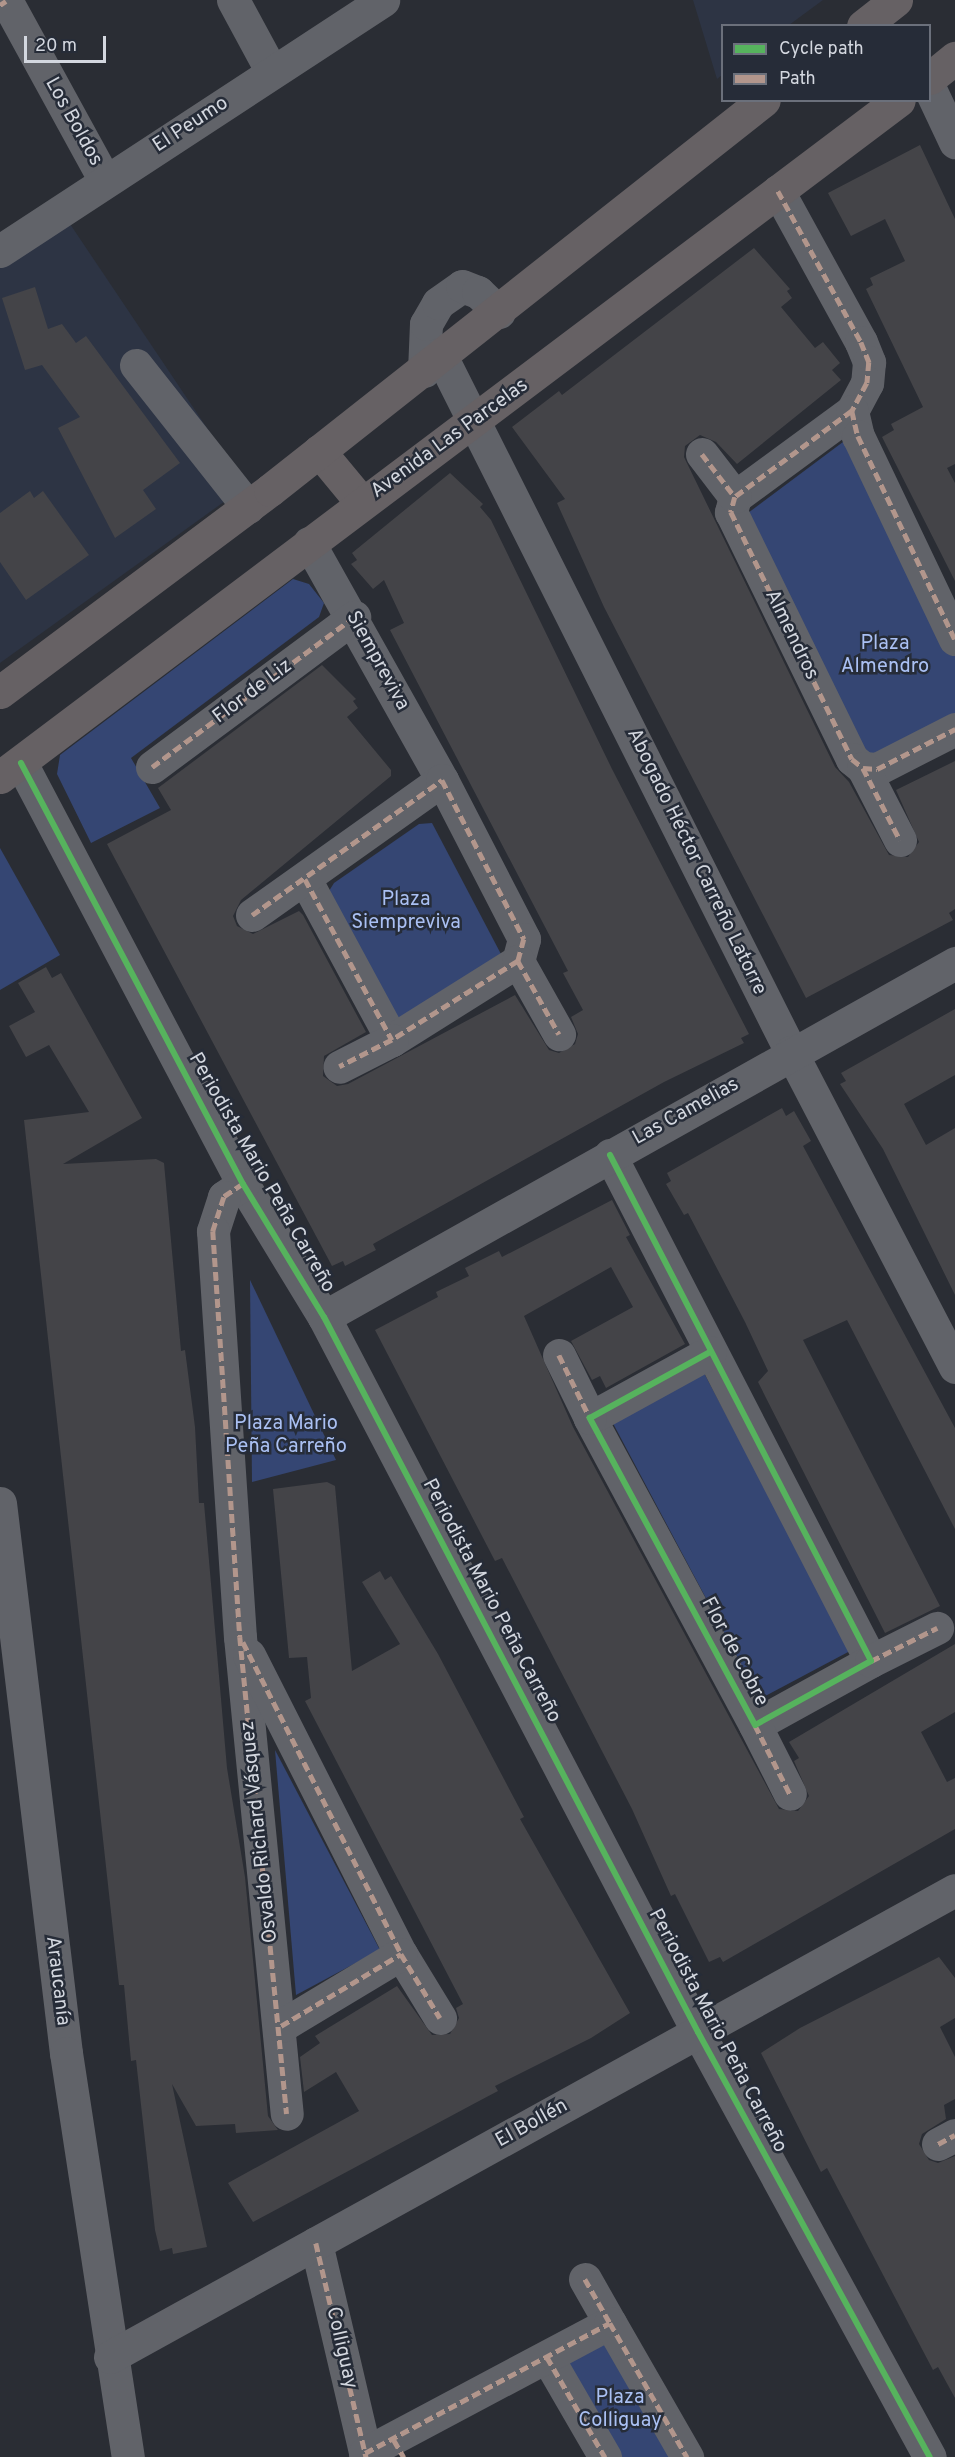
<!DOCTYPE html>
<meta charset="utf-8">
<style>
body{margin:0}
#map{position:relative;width:955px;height:2457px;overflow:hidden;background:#2a2d34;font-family:Overpass,sans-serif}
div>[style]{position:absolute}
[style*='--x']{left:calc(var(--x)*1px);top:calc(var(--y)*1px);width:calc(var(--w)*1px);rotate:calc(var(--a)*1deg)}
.built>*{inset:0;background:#2d3444}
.green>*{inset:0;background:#354673;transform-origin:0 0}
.building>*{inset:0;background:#444448}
.minor>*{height:33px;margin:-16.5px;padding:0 16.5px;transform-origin:16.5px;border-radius:16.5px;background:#616369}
.major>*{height:33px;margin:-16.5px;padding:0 16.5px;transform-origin:16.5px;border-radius:16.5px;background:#666164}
.quiet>*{height:4.5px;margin-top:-2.25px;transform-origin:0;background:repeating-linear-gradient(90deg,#b2968c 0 9px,transparent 0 13.5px)}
.cycleway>*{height:6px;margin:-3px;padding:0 3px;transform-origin:3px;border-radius:3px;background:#56b35d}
span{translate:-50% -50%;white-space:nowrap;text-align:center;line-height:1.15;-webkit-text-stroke:5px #262c38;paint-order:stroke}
.street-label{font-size:20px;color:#d3d7df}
.park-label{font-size:20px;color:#aac0f3}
.legend{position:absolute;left:721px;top:24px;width:210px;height:78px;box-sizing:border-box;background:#262c38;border:2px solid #6b707b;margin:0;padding:8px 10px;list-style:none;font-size:18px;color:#d3d7df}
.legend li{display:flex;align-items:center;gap:12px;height:30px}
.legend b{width:30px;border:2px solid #6b707b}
.scale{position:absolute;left:24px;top:36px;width:82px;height:27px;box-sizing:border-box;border:3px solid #d3d7df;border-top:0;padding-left:8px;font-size:18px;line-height:21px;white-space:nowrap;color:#d3d7df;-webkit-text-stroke:4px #262c38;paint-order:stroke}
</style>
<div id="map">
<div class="built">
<i style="clip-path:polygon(693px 0,823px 0,789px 25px,722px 26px,722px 75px,717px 79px)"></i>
<i style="clip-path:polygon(68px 221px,246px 486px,0 663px,0 268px)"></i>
</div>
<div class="green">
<i style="clip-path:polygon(851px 436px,955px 653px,955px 723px,876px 762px,862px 755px,748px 513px)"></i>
<i style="clip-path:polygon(293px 579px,309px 584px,324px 603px,319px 617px,131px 758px,160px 808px,91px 843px,57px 774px,60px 755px)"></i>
<i style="clip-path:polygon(432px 823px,502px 956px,394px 1022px,324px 899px,334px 883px,419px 824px)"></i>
<i style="clip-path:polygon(0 848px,60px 955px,0 990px)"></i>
<i style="clip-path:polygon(250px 1280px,336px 1460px,252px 1482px)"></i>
<i style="left:704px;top:1373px;width:314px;height:104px;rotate:62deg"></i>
<i style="clip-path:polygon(275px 1750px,380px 1950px,296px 1995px)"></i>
<i style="clip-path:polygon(606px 2339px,674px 2457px,620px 2457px,566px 2363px)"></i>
</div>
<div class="building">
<i style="clip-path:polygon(920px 145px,955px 219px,955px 464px,947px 468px,955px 483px,955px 581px,882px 437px,894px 430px,891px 424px,923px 407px,866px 289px,873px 285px,870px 278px,905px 261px,885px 219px,851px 236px,828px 193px)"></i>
<i style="clip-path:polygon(754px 248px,790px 289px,787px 291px,792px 298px,781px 307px,815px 348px,823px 342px,840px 363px,832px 370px,841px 380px,737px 464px,716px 442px,700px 435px,685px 446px,684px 457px,835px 767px,849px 782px,889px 855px,908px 857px,919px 842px,896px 790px,955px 761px,955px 909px,949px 913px,953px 920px,806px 998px,604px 607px,557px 503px,565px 499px,512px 427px,559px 391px,562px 395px)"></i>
<i style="clip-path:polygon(35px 287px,48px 329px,62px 324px,76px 343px,86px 336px,180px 463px,143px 490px,156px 509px,115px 538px,58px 428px,80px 417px,42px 365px,25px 370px,2px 298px)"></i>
<i style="clip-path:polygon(450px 473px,483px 504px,480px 507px,491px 520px,612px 769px,749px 1034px,741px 1038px,744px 1043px,664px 1082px,373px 1244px,376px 1250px,345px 1266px,343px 1261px,332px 1266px,107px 844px,171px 810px,158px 788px,322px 665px,356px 699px,353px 701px,358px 708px,347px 717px,391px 770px,391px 776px,241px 900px,233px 916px,237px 926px,253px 934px,299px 911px,303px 915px,366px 1032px,324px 1056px,323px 1076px,337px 1086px,348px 1084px,515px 995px,549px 1050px,559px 1053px,575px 1044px,578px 1034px,571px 1017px,583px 1010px,563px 973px,568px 971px,390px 630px,404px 623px,384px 580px,373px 589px,351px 564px,357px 560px,352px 553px)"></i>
<i style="clip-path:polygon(30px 491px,34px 498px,43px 491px,89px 555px,26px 600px,0 562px,0 513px)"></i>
<i style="clip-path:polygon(46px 967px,52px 978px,61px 973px,142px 1118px,63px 1164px,156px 1159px,164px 1163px,181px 1351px,185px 1350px,195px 1427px,199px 1503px,204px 1503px,227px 1768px,245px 1877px,268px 2116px,278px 2130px,236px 2133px,235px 2124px,196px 2126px,172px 2084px,207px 2247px,173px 2254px,172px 2248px,160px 2251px,155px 2230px,136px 2060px,131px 2061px,124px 1985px,119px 1985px,24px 1120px,89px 1112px,49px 1045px,26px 1057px,9px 1026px,35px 1012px,18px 983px)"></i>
<i style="clip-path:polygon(955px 1009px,955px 1075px,904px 1104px,926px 1145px,955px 1128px,955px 1295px,883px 1149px,840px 1084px,846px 1081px,841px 1073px)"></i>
<i style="clip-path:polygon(782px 1108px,786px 1116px,794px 1111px,811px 1141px,803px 1146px,955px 1428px,955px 1529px,847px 1320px,803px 1340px,940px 1606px,885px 1633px,758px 1382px,768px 1371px,745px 1322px,688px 1213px,684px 1215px,666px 1184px,671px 1181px,667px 1173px)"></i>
<i style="clip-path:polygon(612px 1200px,630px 1235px,626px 1237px,685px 1344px,606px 1388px,600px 1376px,592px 1380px,571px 1341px,633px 1307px,611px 1267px,524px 1316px,573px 1427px,779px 1809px,798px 1811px,809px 1796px,794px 1761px,799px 1758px,789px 1742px,955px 1644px,955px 1712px,921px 1732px,947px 1782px,955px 1778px,955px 1829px,723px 1962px,720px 1957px,709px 1962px,675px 1894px,671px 1896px,632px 1809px,502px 1558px,495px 1561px,375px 1330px,438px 1297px,436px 1292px,469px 1276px,465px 1268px,499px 1251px,502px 1257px)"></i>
<i style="clip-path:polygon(327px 1482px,335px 1486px,352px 1671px,400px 1644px,362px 1582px,380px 1571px,385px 1580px,391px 1576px,438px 1654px,524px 1817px,520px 1819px,630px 2013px,591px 2038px,495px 2086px,498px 2091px,479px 2101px,253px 2222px,228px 2183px,359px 2111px,336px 2072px,304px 2092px,300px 2057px,320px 2043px,315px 2036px,397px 1986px,432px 2035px,450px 2034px,459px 2018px,456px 2008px,463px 2004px,305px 1701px,311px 1698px,307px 1657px,289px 1658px,273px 1489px)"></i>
<i style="clip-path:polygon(939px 1957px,955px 1978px,955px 2018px,940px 2027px,955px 2057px,955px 2099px,944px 2105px,946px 2119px,922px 2134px,919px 2144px,929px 2160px,938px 2163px,955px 2156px,955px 2398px,938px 2367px,933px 2370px,827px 2168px,821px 2172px,761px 2053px,800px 2028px)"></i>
</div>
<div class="minor">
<i style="--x:6;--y:0;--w:206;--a:61.3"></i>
<i style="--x:233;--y:0;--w:82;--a:61.6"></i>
<i style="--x:930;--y:89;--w:59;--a:64.7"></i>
<i style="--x:778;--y:191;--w:172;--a:61.2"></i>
<i style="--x:861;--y:342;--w:22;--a:68"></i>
<i style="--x:869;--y:362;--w:21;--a:95"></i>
<i style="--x:867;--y:383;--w:32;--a:118"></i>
<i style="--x:852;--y:411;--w:145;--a:143.7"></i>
<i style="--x:735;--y:497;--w:16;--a:105"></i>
<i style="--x:731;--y:512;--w:275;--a:63.9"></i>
<i style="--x:852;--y:759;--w:14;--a:39"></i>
<i style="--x:863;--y:768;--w:14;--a:4"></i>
<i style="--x:877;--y:769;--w:88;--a:-27.1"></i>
<i style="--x:0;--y:251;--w:458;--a:-33.2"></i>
<i style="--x:441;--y:356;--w:779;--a:63.3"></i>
<i style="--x:791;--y:1052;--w:355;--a:62.5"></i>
<i style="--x:136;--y:365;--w:181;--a:51.7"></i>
<i style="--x:424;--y:371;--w:47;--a:-87.6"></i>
<i style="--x:426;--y:324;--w:24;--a:-60"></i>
<i style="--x:438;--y:303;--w:29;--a:-35"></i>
<i style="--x:462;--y:286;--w:17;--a:21"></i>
<i style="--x:478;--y:292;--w:29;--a:44"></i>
<i style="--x:852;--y:411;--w:26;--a:77"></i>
<i style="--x:858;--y:436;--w:225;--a:64.5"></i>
<i style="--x:702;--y:454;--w:54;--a:52.5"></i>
<i style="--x:309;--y:543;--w:272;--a:60.7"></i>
<i style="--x:21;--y:763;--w:476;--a:62.2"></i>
<i style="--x:243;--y:1184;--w:156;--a:58.7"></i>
<i style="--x:324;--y:1317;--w:807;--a:62.39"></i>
<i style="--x:698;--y:2032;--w:484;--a:61.4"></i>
<i style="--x:152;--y:767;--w:252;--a:-36.6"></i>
<i style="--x:863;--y:768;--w:81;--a:62.8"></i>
<i style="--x:305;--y:879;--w:183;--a:61.6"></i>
<i style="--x:252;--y:915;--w:233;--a:-35.4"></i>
<i style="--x:442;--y:780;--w:179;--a:62.7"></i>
<i style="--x:524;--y:939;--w:23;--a:105"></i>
<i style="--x:518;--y:961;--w:149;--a:147.9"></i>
<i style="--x:392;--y:1040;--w:59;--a:153"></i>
<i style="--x:518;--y:961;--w:84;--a:60.7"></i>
<i style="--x:610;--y:1155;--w:569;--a:62.71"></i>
<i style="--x:871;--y:1661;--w:132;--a:151.1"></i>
<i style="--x:755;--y:1725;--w:349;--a:-118.3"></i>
<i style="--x:590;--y:1418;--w:137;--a:-28.8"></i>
<i style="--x:243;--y:1184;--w:23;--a:146"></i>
<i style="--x:224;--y:1197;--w:36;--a:108"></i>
<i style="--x:213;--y:1231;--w:407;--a:86.2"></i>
<i style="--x:240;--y:1637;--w:479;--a:84.4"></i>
<i style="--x:324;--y:1317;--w:724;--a:-29.29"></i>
<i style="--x:559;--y:1355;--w:70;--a:63.8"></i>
<i style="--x:0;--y:1503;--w:554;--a:83.16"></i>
<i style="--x:66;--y:2053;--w:409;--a:81.3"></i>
<i style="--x:249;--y:1655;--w:335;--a:63.1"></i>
<i style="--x:401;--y:1954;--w:75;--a:58.6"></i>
<i style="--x:871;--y:1661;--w:74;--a:-26.6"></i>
<i style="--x:755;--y:1725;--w:77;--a:63.1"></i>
<i style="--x:281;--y:2026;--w:140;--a:-31"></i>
<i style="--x:938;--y:2144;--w:19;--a:-28"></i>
<i style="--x:316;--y:2243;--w:220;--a:76.8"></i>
<i style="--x:585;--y:2279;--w:51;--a:60.4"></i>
<i style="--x:110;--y:2357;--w:965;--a:-28.93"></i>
<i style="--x:547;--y:2357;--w:116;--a:59.9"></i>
<i style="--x:365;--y:2453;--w:277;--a:-28"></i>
<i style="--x:610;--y:2323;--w:155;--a:60.1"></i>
</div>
<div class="major">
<i style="--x:863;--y:26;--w:42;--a:-38.2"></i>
<i style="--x:930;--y:78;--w:32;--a:-39"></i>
<i style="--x:319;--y:451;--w:67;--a:50.4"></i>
<i style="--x:0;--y:692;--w:337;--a:-36.8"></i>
<i style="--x:270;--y:490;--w:629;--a:-38.29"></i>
<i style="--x:0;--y:777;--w:1125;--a:-36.98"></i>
</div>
<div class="quiet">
<i style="--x:0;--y:5;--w:7;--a:-34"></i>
<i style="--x:778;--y:191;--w:172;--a:61.2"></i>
<i style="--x:861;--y:342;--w:22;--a:68"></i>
<i style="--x:869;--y:362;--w:21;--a:95"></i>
<i style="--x:867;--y:383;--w:32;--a:118"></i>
<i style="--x:852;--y:411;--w:145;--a:143.7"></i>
<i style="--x:735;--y:497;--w:16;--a:105"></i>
<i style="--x:731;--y:512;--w:275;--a:63.9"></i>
<i style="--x:852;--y:759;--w:14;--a:39"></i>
<i style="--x:863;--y:768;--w:14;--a:4"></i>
<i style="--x:877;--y:769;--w:88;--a:-27.1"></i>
<i style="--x:852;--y:411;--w:26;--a:77"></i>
<i style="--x:858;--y:436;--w:225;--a:64.5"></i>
<i style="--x:702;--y:454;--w:54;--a:52.5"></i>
<i style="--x:152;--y:767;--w:252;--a:-36.6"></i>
<i style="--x:863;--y:768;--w:81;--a:62.8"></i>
<i style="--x:305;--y:879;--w:183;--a:61.6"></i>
<i style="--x:252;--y:915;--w:233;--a:-35.4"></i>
<i style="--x:442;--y:780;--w:179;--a:62.7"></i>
<i style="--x:524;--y:939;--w:23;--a:105"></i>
<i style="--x:518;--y:961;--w:149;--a:147.9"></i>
<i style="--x:392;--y:1040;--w:59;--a:153"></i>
<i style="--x:518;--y:961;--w:84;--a:60.7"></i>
<i style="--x:243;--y:1184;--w:23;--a:146"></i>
<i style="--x:224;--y:1197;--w:36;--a:108"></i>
<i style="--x:213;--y:1231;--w:407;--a:86.2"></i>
<i style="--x:240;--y:1637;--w:479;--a:84.4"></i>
<i style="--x:559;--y:1355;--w:70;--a:63.8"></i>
<i style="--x:243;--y:1642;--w:350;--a:63.1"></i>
<i style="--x:401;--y:1954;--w:75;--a:58.6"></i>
<i style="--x:871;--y:1661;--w:74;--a:-26.6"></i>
<i style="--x:755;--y:1725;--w:77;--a:63.1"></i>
<i style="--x:281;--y:2026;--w:140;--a:-31"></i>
<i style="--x:938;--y:2144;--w:19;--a:-28"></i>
<i style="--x:316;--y:2243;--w:220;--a:76.8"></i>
<i style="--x:585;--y:2279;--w:51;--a:60.4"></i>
<i style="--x:547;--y:2357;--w:116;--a:59.9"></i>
<i style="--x:394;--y:2440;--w:20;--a:60"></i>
<i style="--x:365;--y:2453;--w:277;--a:-28"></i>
<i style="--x:610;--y:2323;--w:155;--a:60.1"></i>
</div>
<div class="cycleway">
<i style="--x:21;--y:763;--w:476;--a:62.2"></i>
<i style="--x:243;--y:1184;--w:156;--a:58.7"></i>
<i style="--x:324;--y:1317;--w:807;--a:62.39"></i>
<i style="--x:698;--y:2032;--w:484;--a:61.4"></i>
<i style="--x:610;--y:1155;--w:569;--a:62.71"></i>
<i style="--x:871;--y:1661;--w:132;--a:151.1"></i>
<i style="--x:755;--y:1725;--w:349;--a:-118.3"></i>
<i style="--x:590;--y:1418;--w:137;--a:-28.8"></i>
</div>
<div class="street-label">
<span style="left:73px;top:122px;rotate:61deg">Los Boldos</span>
<span style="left:191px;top:125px;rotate:-33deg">El Peumo</span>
<span style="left:450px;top:439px;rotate:-36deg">Avenida Las Parcelas</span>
<span style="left:791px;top:635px;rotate:64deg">Almendros</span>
<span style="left:377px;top:661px;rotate:61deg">Siempreviva</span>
<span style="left:253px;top:692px;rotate:-37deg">Flor de Liz</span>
<span style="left:696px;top:862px;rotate:64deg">Abogado Héctor Carreño Latorre</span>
<span style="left:686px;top:1112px;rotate:-29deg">Las Camelias</span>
<span style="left:261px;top:1173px;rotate:60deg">Periodista Mario Peña Carreño</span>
<span style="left:491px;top:1601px;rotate:62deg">Periodista Mario Peña Carreño</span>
<span style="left:734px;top:1652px;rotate:62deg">Flor de Cobre</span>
<span style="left:260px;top:1832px;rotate:-96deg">Osvaldo Richard Vásquez</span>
<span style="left:57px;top:1981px;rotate:83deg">Araucanía</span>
<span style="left:717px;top:2031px;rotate:62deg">Periodista Mario Peña Carreño</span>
<span style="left:532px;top:2124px;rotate:-29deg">El Bollén</span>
<span style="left:341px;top:2348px;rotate:77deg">Colliguay</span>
</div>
<div class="park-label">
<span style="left:885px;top:656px">Plaza<br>Almendro</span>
<span style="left:406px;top:912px">Plaza<br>Siempreviva</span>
<span style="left:286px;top:1436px">Plaza Mario<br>Peña Carreño</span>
<span style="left:620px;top:2410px">Plaza<br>Colliguay</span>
</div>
<ul class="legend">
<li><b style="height:8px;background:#56b35d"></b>Cycle path</li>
<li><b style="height:8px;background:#b2968c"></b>Path</li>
</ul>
<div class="scale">20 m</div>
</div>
